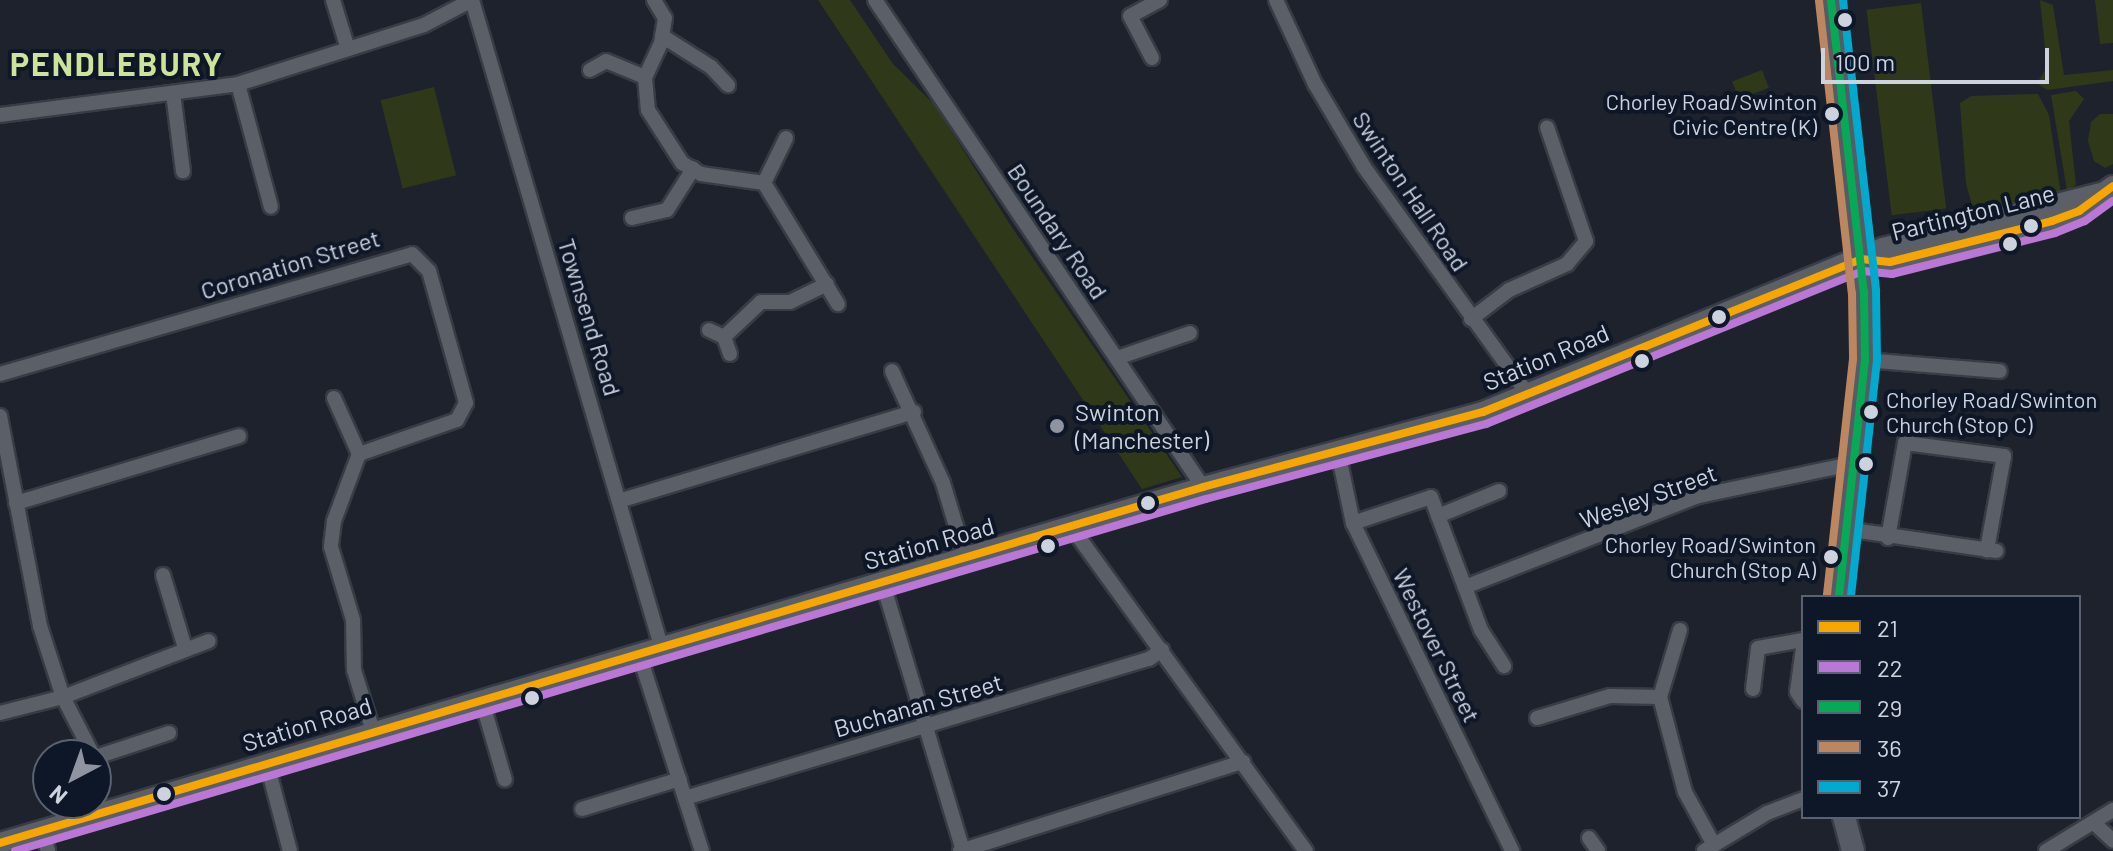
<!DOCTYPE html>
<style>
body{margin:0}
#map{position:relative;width:2113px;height:851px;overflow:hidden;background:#1d222c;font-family:Barlow,sans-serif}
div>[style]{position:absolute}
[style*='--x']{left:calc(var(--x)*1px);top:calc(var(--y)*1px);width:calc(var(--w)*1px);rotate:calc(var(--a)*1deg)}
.green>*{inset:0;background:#2f391a;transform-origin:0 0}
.roads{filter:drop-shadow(2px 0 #383c44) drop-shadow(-2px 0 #383c44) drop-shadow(0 2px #383c44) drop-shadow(0 -2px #383c44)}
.street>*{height:14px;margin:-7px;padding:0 7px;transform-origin:7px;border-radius:7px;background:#5b6068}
.secondary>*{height:20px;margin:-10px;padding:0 10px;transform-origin:10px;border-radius:10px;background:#5b6068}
.primary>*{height:22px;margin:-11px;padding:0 11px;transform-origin:11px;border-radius:11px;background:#565b65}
.bus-1>*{height:8px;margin:-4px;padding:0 4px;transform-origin:4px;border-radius:4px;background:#f7a600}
.bus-2>*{height:8px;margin:-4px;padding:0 4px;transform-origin:4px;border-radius:4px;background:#ba77d6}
.bus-3>*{height:8px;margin:-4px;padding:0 4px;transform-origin:4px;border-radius:4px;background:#06aa56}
.bus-4>*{height:8px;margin:-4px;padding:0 4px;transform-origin:4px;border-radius:4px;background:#bb8660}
.bus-5>*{height:8px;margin:-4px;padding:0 4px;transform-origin:4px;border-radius:4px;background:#00a9ce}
.dots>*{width:22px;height:22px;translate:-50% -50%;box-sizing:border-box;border:4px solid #0e1728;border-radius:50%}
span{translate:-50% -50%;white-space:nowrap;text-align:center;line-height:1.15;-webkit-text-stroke:8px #0e1728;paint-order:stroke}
.bus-label{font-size:22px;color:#ccd2de}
.right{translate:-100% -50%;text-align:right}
.left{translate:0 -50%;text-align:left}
.street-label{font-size:24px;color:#ccd2de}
.poi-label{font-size:24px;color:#ccd2de}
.district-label{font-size:32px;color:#cce399;font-weight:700;letter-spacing:2px}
.legend{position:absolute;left:1801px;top:595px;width:280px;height:224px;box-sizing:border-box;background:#0e1728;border:2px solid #5a6271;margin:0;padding:10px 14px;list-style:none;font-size:24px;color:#ccd2de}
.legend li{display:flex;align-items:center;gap:16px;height:40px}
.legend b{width:40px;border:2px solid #5a6271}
.north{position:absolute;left:32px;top:739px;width:80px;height:80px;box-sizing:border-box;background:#0e1728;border:2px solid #5a6271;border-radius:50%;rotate:221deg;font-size:22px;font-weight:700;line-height:32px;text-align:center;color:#ccd2de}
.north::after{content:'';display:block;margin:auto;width:28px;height:36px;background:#8f94a0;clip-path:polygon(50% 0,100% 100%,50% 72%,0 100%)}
.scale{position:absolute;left:1821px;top:48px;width:228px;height:36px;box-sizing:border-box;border:4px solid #ccd2de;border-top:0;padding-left:10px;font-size:24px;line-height:28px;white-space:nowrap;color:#ccd2de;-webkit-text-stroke:6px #0e1728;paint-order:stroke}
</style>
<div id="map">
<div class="green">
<i style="clip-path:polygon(818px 0,850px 0,893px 64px,935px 105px,1009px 223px,1182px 477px,1142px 489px)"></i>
<i style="clip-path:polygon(2040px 0,2053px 5px,2064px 75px,2113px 70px,2113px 81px,2047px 90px,2037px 83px,2047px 67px)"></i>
<i style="clip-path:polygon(2095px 0,2113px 0,2113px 43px,2100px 44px)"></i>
<i style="left:1921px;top:3px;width:207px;height:55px;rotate:83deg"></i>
<i style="left:1762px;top:70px;width:19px;height:32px;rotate:69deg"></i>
<i style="left:434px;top:87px;width:91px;height:55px;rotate:76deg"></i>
<i style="clip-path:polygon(2076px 91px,2084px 99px,2069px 121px,2076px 185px,2067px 191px,2051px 95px)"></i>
<i style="clip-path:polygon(2038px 94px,2049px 115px,2061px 195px,1975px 215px,1966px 184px,1960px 103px,1971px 96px)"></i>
<i style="clip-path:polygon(2100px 114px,2113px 114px,2113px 164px,2105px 168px,2094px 161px,2088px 141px,2091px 122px)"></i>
</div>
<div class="roads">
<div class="street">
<i style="--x:333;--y:0;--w:51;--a:73"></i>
<i style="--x:472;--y:0;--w:673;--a:73.69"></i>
<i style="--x:654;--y:0;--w:21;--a:59"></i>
<i style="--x:665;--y:18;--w:25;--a:99"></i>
<i style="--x:661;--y:43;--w:38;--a:115"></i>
<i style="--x:645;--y:77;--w:33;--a:85"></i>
<i style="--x:648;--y:110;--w:63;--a:57.3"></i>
<i style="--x:682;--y:163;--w:22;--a:30"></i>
<i style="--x:701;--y:174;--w:64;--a:8.1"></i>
<i style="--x:764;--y:183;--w:142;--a:58.6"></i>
<i style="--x:875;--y:0;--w:587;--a:56.04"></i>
<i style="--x:1276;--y:0;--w:93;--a:65.1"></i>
<i style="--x:1315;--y:84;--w:96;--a:59.4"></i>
<i style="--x:1364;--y:167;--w:282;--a:54.2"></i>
<i style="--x:662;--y:36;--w:58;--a:32.3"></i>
<i style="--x:711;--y:67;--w:25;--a:47"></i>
<i style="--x:1152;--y:58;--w:47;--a:-117.6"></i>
<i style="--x:1130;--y:16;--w:34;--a:-28"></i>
<i style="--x:590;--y:70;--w:18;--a:-29"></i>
<i style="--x:606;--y:61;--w:42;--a:22.3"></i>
<i style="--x:238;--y:84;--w:127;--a:75"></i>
<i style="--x:173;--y:93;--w:79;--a:82.7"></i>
<i style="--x:0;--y:115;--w:240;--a:-7.4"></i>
<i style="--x:238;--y:84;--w:195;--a:-17.6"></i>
<i style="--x:424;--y:25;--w:54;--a:-27.5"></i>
<i style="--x:764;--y:183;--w:50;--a:-63.9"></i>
<i style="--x:632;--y:218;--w:36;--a:-13"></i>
<i style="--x:667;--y:210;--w:49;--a:-57.6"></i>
<i style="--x:1471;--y:319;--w:48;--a:-37.3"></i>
<i style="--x:1509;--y:290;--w:64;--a:-24.1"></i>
<i style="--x:1567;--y:264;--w:30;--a:-50"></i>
<i style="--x:1586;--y:241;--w:120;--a:-108.9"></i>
<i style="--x:709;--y:330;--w:17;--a:25"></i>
<i style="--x:730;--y:354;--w:18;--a:-109"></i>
<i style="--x:724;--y:337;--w:51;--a:-43.4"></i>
<i style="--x:761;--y:302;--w:29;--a:0"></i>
<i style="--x:790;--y:302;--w:41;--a:-25.9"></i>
<i style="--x:1117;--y:358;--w:77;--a:-18.9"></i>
<i style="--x:1865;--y:360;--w:135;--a:4.7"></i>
<i style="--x:892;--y:371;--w:123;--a:65.5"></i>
<i style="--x:943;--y:483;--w:79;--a:73.2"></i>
<i style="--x:0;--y:374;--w:429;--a:-16.2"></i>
<i style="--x:412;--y:254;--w:24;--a:45"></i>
<i style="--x:429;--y:271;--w:137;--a:74.3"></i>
<i style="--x:466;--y:403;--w:19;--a:118"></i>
<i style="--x:457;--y:420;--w:104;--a:160.9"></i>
<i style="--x:334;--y:398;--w:61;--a:65.9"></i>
<i style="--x:0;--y:416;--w:214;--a:79.2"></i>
<i style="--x:40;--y:626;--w:75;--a:72.1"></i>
<i style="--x:63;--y:697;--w:65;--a:62.7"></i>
<i style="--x:1338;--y:452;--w:73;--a:78.1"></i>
<i style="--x:1353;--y:523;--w:365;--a:64.1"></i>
<i style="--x:359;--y:454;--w:72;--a:110.5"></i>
<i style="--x:334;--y:521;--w:26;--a:97"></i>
<i style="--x:331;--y:547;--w:76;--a:73.2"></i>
<i style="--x:353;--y:620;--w:50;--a:88.9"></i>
<i style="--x:354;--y:670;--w:64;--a:72.7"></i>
<i style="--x:622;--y:500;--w:305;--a:-16.8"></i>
<i style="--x:16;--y:503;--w:233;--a:-16.7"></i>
<i style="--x:1438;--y:516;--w:66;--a:-22.3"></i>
<i style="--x:1353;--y:523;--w:82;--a:-18.4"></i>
<i style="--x:1431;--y:497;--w:142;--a:69.4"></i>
<i style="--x:1481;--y:630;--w:43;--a:57.4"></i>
<i style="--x:1072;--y:528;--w:399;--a:54.1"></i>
<i style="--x:1846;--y:529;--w:152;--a:8.3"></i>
<i style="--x:1888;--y:538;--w:97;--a:-79.9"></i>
<i style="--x:1905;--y:443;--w:100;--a:7.5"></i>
<i style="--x:2004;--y:456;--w:96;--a:100.3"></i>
<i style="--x:163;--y:575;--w:76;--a:73.2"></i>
<i style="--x:883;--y:584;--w:279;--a:73.3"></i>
<i style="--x:1465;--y:587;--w:251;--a:-21.3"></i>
<i style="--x:1699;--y:496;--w:155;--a:-11.9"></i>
<i style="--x:1680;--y:630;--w:70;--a:106.6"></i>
<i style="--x:1660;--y:697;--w:98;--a:75.3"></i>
<i style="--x:1685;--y:792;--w:60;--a:61.3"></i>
<i style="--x:1803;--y:648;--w:44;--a:97.8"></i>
<i style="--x:1797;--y:692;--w:11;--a:56"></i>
<i style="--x:639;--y:654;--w:207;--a:72.3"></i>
<i style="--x:1753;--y:689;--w:41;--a:-83"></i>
<i style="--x:1758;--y:648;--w:46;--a:-10.1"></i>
<i style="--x:481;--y:698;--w:85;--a:73.7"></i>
<i style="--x:0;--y:713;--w:65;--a:-14.3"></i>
<i style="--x:63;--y:697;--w:156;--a:-21"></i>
<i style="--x:1537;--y:718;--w:76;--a:-16.8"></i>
<i style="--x:1610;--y:696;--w:50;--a:1.1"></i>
<i style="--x:96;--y:757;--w:77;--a:-18.2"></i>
<i style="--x:267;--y:764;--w:90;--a:75.2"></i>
<i style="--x:685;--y:798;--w:484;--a:-16.7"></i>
<i style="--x:1149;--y:659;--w:16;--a:-35"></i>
<i style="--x:582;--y:809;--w:102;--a:-17"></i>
<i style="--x:2094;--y:823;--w:26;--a:43"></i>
<i style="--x:42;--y:832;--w:20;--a:72"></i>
<i style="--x:1589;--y:838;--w:16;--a:55"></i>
<i style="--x:960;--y:851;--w:297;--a:-17.5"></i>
<i style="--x:1704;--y:851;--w:74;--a:-31.1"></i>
<i style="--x:1767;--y:813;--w:39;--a:-21"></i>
<i style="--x:2046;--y:851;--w:79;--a:-31.5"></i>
</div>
<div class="secondary">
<i style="--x:1861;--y:259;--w:29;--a:6"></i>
<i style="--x:1890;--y:262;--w:167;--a:-14.2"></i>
<i style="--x:2052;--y:221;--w:29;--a:-20"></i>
<i style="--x:2079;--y:211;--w:42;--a:-36.3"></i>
<i style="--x:0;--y:843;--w:1255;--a:-16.48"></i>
<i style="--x:1203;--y:487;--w:290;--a:-15"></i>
<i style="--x:1483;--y:412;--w:432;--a:-22.3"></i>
<i style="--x:1883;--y:248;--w:224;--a:-14.2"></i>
</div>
<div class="primary">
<i style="--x:1831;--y:0;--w:294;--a:83.6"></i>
<i style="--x:1864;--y:292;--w:68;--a:89.2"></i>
<i style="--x:1865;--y:360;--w:238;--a:96.3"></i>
<i style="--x:1844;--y:817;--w:35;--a:75"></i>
</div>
</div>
<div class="bus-1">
<i style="--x:0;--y:843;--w:1255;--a:-16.48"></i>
<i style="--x:1203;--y:487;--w:290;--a:-15"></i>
<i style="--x:1483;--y:412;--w:408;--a:-22"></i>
<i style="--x:1861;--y:259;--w:29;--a:6"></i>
<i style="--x:1890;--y:262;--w:167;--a:-14.2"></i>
<i style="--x:2052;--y:221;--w:29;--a:-20"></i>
<i style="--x:2079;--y:211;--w:42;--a:-36.3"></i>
</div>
<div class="bus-2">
<i style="--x:15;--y:851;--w:1242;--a:-16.47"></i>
<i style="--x:1206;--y:499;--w:290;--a:-15"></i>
<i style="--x:1486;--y:424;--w:407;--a:-22.1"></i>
<i style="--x:1863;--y:271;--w:29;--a:6"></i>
<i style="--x:1892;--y:274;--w:168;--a:-14.1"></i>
<i style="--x:2055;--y:233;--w:32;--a:-22"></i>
<i style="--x:2085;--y:221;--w:34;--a:-36"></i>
</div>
<div class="bus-3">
<i style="--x:1831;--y:0;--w:294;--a:83.6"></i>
<i style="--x:1864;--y:292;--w:68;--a:89.2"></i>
<i style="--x:1865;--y:360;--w:238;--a:96.3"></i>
</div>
<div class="bus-4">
<i style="--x:1819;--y:1;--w:294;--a:83.6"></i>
<i style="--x:1852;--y:293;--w:66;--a:89.1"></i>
<i style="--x:1853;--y:359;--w:238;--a:96.3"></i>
</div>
<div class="bus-5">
<i style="--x:1843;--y:0;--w:293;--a:83.5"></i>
<i style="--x:1876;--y:291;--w:69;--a:89.2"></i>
<i style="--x:1877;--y:360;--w:238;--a:96.3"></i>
</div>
<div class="dots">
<i style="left:1845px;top:20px;background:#ccd2de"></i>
<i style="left:1832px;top:114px;background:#ccd2de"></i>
<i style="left:2031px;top:226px;background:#ccd2de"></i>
<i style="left:2010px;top:244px;background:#ccd2de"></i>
<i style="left:1719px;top:317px;background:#ccd2de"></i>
<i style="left:1642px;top:361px;background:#ccd2de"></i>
<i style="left:1871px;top:412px;background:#ccd2de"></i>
<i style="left:1057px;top:426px;background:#8f94a0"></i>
<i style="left:1866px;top:464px;background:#ccd2de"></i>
<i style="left:1148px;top:503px;background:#ccd2de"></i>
<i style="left:1048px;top:546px;background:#ccd2de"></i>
<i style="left:1831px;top:557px;background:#ccd2de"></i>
<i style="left:532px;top:698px;background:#ccd2de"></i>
<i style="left:164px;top:794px;background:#ccd2de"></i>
</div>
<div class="bus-label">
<span class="right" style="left:1817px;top:114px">Chorley Road/Swinton<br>Civic Centre (K)</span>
<span class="left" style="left:1886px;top:412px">Chorley Road/Swinton<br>Church (Stop C)</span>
<span class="right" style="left:1816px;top:557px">Chorley Road/Swinton<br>Church (Stop A)</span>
</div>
<div class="street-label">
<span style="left:1411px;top:191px;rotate:56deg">Swinton Hall Road</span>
<span style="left:1973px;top:212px;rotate:-14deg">Partington Lane</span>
<span style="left:1058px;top:231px;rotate:56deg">Boundary Road</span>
<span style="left:290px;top:264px;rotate:-17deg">Coronation Street</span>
<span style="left:590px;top:317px;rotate:73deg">Townsend Road</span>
<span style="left:1546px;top:357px;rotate:-23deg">Station Road</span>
<span style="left:1648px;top:496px;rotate:-20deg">Wesley Street</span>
<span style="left:929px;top:543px;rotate:-16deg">Station Road</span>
<span style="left:1437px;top:645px;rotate:64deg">Westover Street</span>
<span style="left:918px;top:705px;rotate:-16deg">Buchanan Street</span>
<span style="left:307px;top:724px;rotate:-17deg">Station Road</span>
</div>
<div class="poi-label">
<span class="left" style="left:1075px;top:426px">Swinton<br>(Manchester)</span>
</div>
<div class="district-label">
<span style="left:117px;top:63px">PENDLEBURY</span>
</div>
<ul class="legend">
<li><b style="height:10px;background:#f7a600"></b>21</li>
<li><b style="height:10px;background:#ba77d6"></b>22</li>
<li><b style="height:10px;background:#06aa56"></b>29</li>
<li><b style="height:10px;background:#bb8660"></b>36</li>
<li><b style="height:10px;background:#00a9ce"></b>37</li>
</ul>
<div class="north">N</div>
<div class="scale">100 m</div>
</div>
